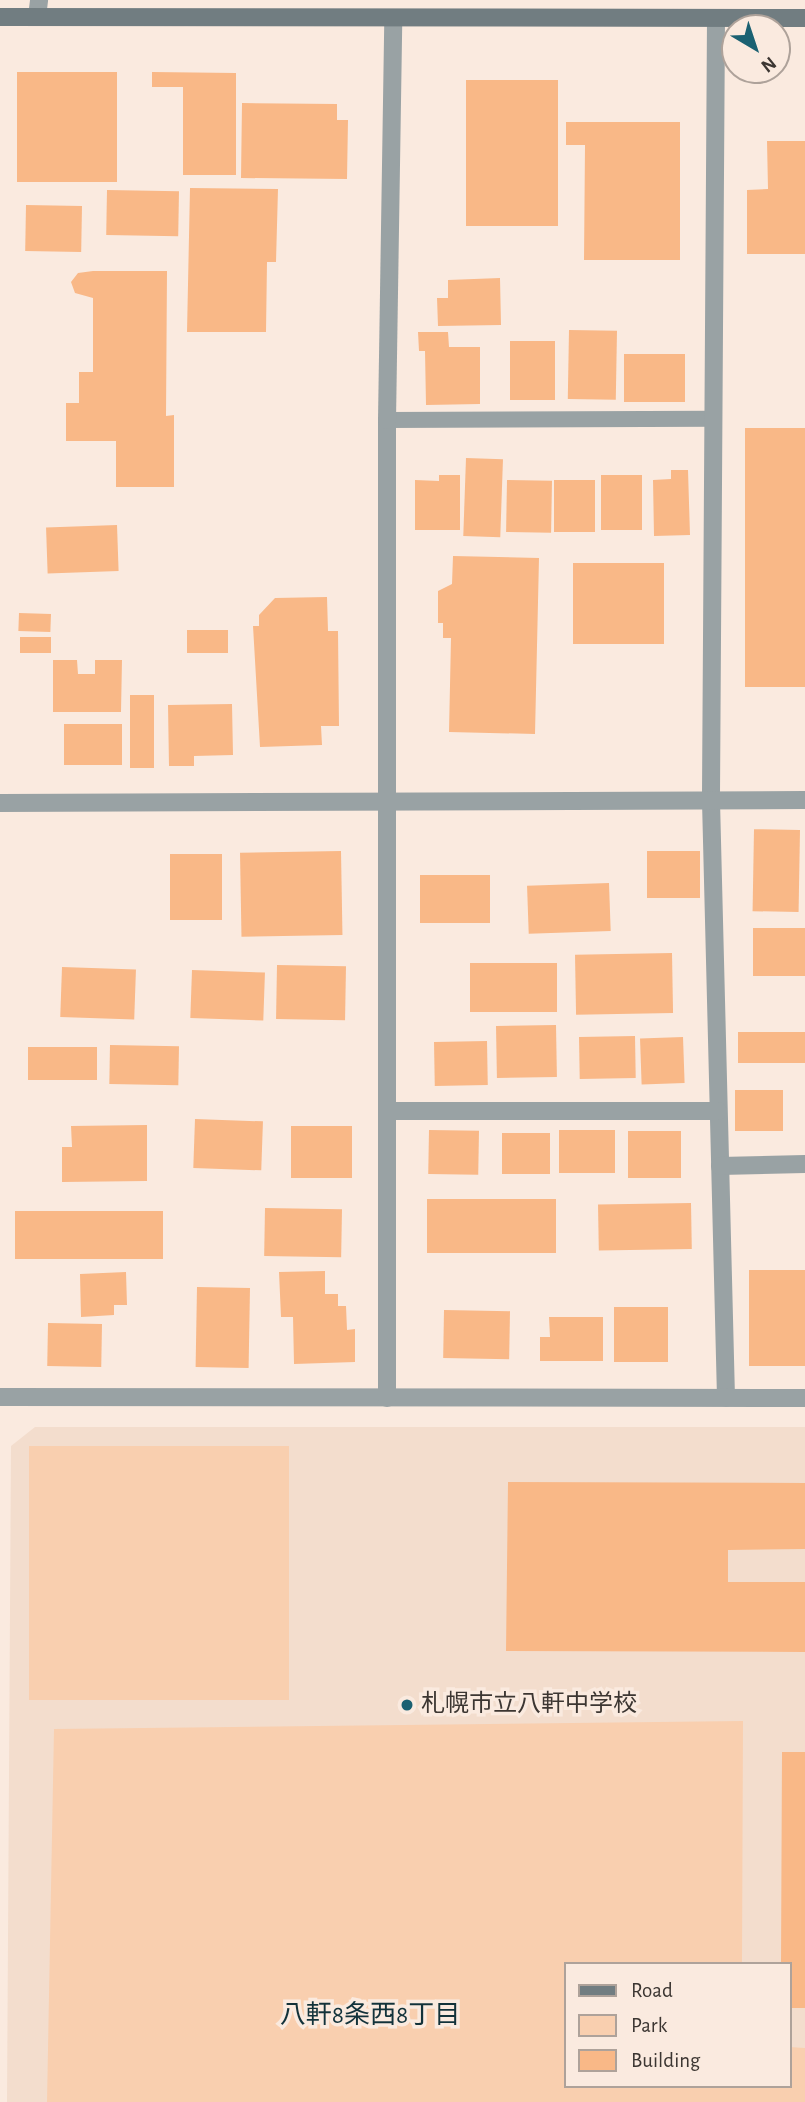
<!DOCTYPE html>
<meta charset="utf-8">
<style>
body{margin:0}
#map{position:relative;width:805px;height:2102px;overflow:hidden;background:#faeadf;font-family:"Alegreya Sans","Noto Sans JP",sans-serif}
div>[style]{position:absolute}
[style*='--x']{left:calc(var(--x)*1px);top:calc(var(--y)*1px);width:calc(var(--w)*1px);rotate:calc(var(--a)*1deg)}
.built>*{inset:0;background:#f3ddcd}
.green>*{inset:0;background:#f9cfaf;transform-origin:0 0}
.building>*{inset:0;background:#f9b887;transform-origin:0 0}
.lane>*{height:16px;margin:-8px;padding:0 8px;transform-origin:8px;border-radius:8px;background:#99a2a4}
.street>*{height:18px;margin:-9px;padding:0 9px;transform-origin:9px;border-radius:9px;background:#99a2a4}
.secondary>*{height:18px;margin:-9px;padding:0 9px;transform-origin:9px;border-radius:9px;background:#717d81}
.dots>*{width:19px;height:19px;translate:-50% -50%;box-sizing:border-box;border:4px solid #faeadf;border-radius:50%}
span{translate:-50% -50%;white-space:nowrap;text-align:center;line-height:1.15;-webkit-text-stroke:7px #faeadf;paint-order:stroke}
.poi-label{font-size:24px;color:#3c3632}
.left{translate:0 -50%;text-align:left}
.neighbourhood-label{font-size:26px;color:#12323a}
.legend{position:absolute;left:564px;top:1962px;width:228px;height:126px;box-sizing:border-box;background:#faeadf;border:2px solid #aea29a;margin:0;padding:9px 12px;list-style:none;font-size:21px;color:#3c3632}
.legend li{display:flex;align-items:center;gap:14px;height:35px}
.legend b{width:35px;border:2px solid #aea29a}
.north{position:absolute;left:721px;top:14px;width:70px;height:70px;box-sizing:border-box;background:#faeadf;border:2px solid #aea29a;border-radius:50%;rotate:141deg;font-size:19px;font-weight:700;line-height:28px;text-align:center;color:#3c3632}
.north::after{content:'';display:block;margin:auto;width:24px;height:32px;background:#1b6172;clip-path:polygon(50% 0,100% 100%,50% 72%,0 100%)}
</style>
<div id="map">
<div class="built">
<i style="clip-path:polygon(evenodd,35px 1427px,805px 1427px,805px 2102px,7px 2102px,11px 1446px,35px 1427px,565px 1964px,789px 1964px,789px 2086px,565px 2086px,565px 1964px)"></i>
</div>
<div class="green">
<i style="left:289px;top:1446px;width:254px;height:260px;rotate:90deg"></i>
<i style="clip-path:polygon(743px 1721px,742px 1964px,565px 1964px,565px 2086px,789px 2086px,789px 2047px,805px 2048px,805px 2102px,47px 2102px,54px 1729px)"></i>
</div>
<div class="building">
<i style="left:117px;top:72px;width:110px;height:100px;rotate:90deg"></i>
<i style="clip-path:polygon(152px 72px,236px 73px,236px 175px,183px 175px,183px 87px,152px 87px)"></i>
<i style="left:558px;top:80px;width:146px;height:92px;rotate:90deg"></i>
<i style="clip-path:polygon(242px 103px,337px 104px,337px 120px,348px 120px,347px 179px,241px 178px)"></i>
<i style="clip-path:polygon(566px 122px,680px 122px,680px 260px,584px 260px,585px 145px,566px 145px)"></i>
<i style="clip-path:polygon(767px 141px,805px 141px,805px 254px,747px 254px,747px 190px,768px 189px)"></i>
<i style="clip-path:polygon(190px 188px,278px 189px,276px 262px,267px 262px,266px 332px,187px 332px)"></i>
<i style="left:107px;top:190px;width:72px;height:45px;rotate:1deg"></i>
<i style="left:26px;top:205px;width:56px;height:46px;rotate:1deg"></i>
<i style="clip-path:polygon(93px 271px,167px 271px,166px 416px,174px 415px,174px 487px,116px 487px,116px 441px,66px 441px,66px 403px,79px 403px,79px 372px,93px 372px,93px 298px,75px 293px,71px 282px,78px 273px)"></i>
<i style="clip-path:polygon(500px 278px,501px 325px,438px 326px,437px 298px,448px 298px,448px 280px)"></i>
<i style="left:569px;top:330px;width:48px;height:69px;rotate:1deg"></i>
<i style="clip-path:polygon(418px 332px,448px 332px,449px 347px,480px 347px,480px 404px,426px 405px,425px 351px,419px 351px)"></i>
<i style="left:510px;top:341px;width:45px;height:59px"></i>
<i style="left:685px;top:354px;width:48px;height:61px;rotate:90deg"></i>
<i style="left:745px;top:428px;width:60px;height:259px"></i>
<i style="left:466px;top:458px;width:37px;height:78px;rotate:2deg"></i>
<i style="clip-path:polygon(671px 470px,688px 470px,690px 535px,654px 536px,653px 480px,671px 479px)"></i>
<i style="clip-path:polygon(439px 475px,460px 475px,460px 530px,415px 530px,415px 480px,439px 481px)"></i>
<i style="left:601px;top:475px;width:41px;height:55px"></i>
<i style="left:507px;top:480px;width:45px;height:52px;rotate:1deg"></i>
<i style="left:554px;top:480px;width:41px;height:52px"></i>
<i style="left:117px;top:525px;width:46px;height:71px;rotate:88deg"></i>
<i style="clip-path:polygon(453px 556px,539px 558px,535px 734px,449px 732px,451px 638px,443px 638px,443px 623px,438px 623px,438px 591px,452px 584px)"></i>
<i style="left:573px;top:563px;width:91px;height:81px"></i>
<i style="clip-path:polygon(327px 597px,328px 631px,338px 631px,339px 726px,321px 726px,322px 745px,260px 747px,253px 626px,259px 626px,259px 615px,275px 598px)"></i>
<i style="left:19px;top:613px;width:32px;height:18px;rotate:2deg"></i>
<i style="left:187px;top:630px;width:41px;height:23px"></i>
<i style="left:20px;top:637px;width:31px;height:16px"></i>
<i style="clip-path:polygon(53px 660px,77px 660px,78px 674px,95px 674px,95px 660px,122px 660px,121px 712px,53px 712px)"></i>
<i style="left:130px;top:695px;width:24px;height:73px"></i>
<i style="clip-path:polygon(232px 704px,233px 755px,194px 756px,194px 766px,169px 766px,168px 705px)"></i>
<i style="left:64px;top:724px;width:58px;height:41px"></i>
<i style="left:800px;top:830px;width:82px;height:46px;rotate:91deg"></i>
<i style="left:341px;top:851px;width:84px;height:101px;rotate:89deg"></i>
<i style="left:647px;top:851px;width:53px;height:47px"></i>
<i style="left:170px;top:854px;width:52px;height:66px"></i>
<i style="left:420px;top:875px;width:70px;height:48px"></i>
<i style="left:609px;top:883px;width:48px;height:82px;rotate:88deg"></i>
<i style="left:805px;top:928px;width:48px;height:52px;rotate:90deg"></i>
<i style="left:672px;top:953px;width:60px;height:97px;rotate:89deg"></i>
<i style="left:557px;top:963px;width:49px;height:87px;rotate:90deg"></i>
<i style="left:277px;top:965px;width:69px;height:54px;rotate:1deg"></i>
<i style="left:62px;top:967px;width:74px;height:50px;rotate:2deg"></i>
<i style="left:192px;top:970px;width:73px;height:48px;rotate:2deg"></i>
<i style="left:556px;top:1025px;width:52px;height:60px;rotate:89deg"></i>
<i style="left:738px;top:1032px;width:67px;height:31px"></i>
<i style="left:635px;top:1036px;width:42px;height:56px;rotate:89deg"></i>
<i style="left:683px;top:1037px;width:46px;height:43px;rotate:88deg"></i>
<i style="left:487px;top:1041px;width:44px;height:53px;rotate:89deg"></i>
<i style="left:110px;top:1045px;width:69px;height:39px;rotate:1deg"></i>
<i style="left:97px;top:1047px;width:33px;height:69px;rotate:90deg"></i>
<i style="left:783px;top:1090px;width:41px;height:48px;rotate:90deg"></i>
<i style="left:195px;top:1119px;width:68px;height:49px;rotate:2deg"></i>
<i style="clip-path:polygon(147px 1125px,147px 1181px,62px 1182px,62px 1147px,72px 1147px,71px 1126px)"></i>
<i style="left:291px;top:1126px;width:61px;height:52px"></i>
<i style="left:429px;top:1130px;width:50px;height:44px;rotate:1deg"></i>
<i style="left:559px;top:1130px;width:56px;height:43px"></i>
<i style="left:628px;top:1131px;width:53px;height:47px"></i>
<i style="left:502px;top:1133px;width:48px;height:41px"></i>
<i style="left:556px;top:1199px;width:54px;height:129px;rotate:90deg"></i>
<i style="left:691px;top:1203px;width:46px;height:93px;rotate:89deg"></i>
<i style="left:265px;top:1208px;width:77px;height:48px;rotate:1deg"></i>
<i style="left:163px;top:1211px;width:48px;height:148px;rotate:90deg"></i>
<i style="left:805px;top:1270px;width:96px;height:56px;rotate:90deg"></i>
<i style="clip-path:polygon(325px 1271px,325px 1294px,338px 1294px,338px 1306px,346px 1306px,347px 1330px,355px 1329px,355px 1362px,294px 1364px,293px 1317px,281px 1317px,279px 1272px)"></i>
<i style="clip-path:polygon(126px 1272px,127px 1305px,114px 1305px,114px 1315px,81px 1317px,80px 1274px)"></i>
<i style="left:197px;top:1287px;width:53px;height:80px;rotate:1deg"></i>
<i style="left:614px;top:1307px;width:54px;height:55px"></i>
<i style="left:444px;top:1310px;width:66px;height:48px;rotate:1deg"></i>
<i style="clip-path:polygon(549px 1317px,603px 1317px,603px 1361px,540px 1361px,540px 1337px,550px 1337px)"></i>
<i style="left:48px;top:1323px;width:54px;height:43px;rotate:1deg"></i>
<i style="clip-path:polygon(508px 1482px,805px 1483px,805px 1549px,728px 1550px,728px 1582px,805px 1582px,805px 1652px,506px 1651px)"></i>
<i style="clip-path:polygon(782px 1752px,805px 1752px,805px 2008px,789px 2008px,789px 1964px,781px 1964px)"></i>
</div>
<div class="lane">
<i style="--x:387;--y:420;--w:327;--a:-0.2"></i>
</div>
<div class="street">
<i style="--x:37;--y:17;--w:17;--a:-83"></i>
<i style="--x:716;--y:19;--w:782;--a:90.37"></i>
<i style="--x:711;--y:801;--w:597;--a:88.56"></i>
<i style="--x:0;--y:803;--w:805;--a:-0.21"></i>
<i style="--x:388;--y:1111;--w:330;--a:0"></i>
<i style="--x:720;--y:1166;--w:85;--a:-1.3"></i>
<i style="--x:0;--y:1397;--w:805;--a:0.07"></i>
<i style="--x:387;--y:1398;--w:978;--a:-90"></i>
<i style="--x:387;--y:420;--w:402;--a:-89.1"></i>
</div>
<div class="secondary">
<i style="--x:0;--y:17;--w:805;--a:0.07"></i>
</div>
<div class="dots">
<i style="left:407px;top:1705px;background:#1b6172"></i>
</div>
<div class="poi-label">
<span class="left" style="left:421px;top:1705px">札幌市立八軒中学校</span>
</div>
<div class="neighbourhood-label">
<span style="left:370px;top:2016px">八軒8条西8丁目</span>
</div>
<ul class="legend">
<li><b style="height:9px;background:#717d81"></b>Road</li>
<li><b style="height:19px;background:#f9cfaf"></b>Park</li>
<li><b style="height:19px;background:#f9b887"></b>Building</li>
</ul>
<div class="north">N</div>
</div>
